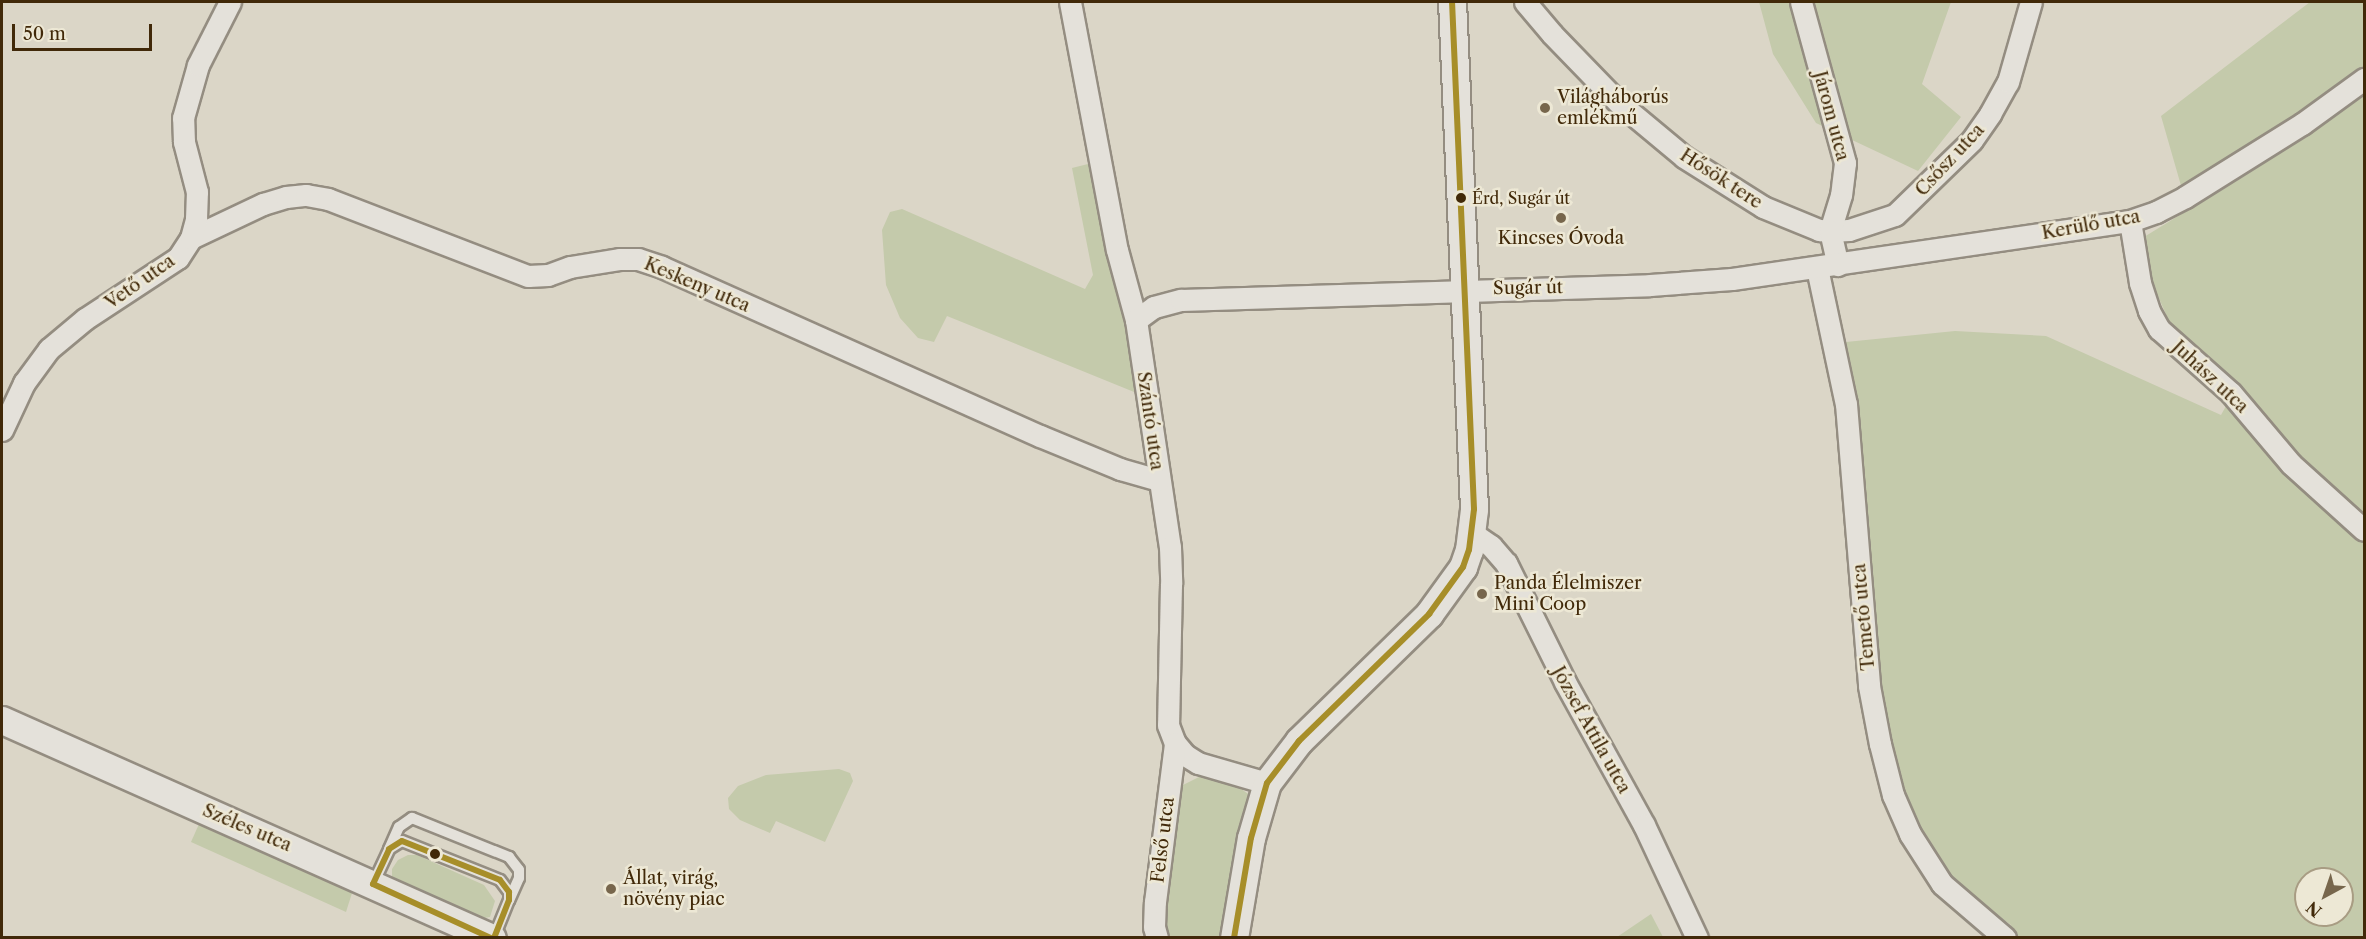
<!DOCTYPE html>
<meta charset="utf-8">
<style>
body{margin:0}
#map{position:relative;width:2366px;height:939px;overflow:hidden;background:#dbd6c7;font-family:"Libre Caslon Text",serif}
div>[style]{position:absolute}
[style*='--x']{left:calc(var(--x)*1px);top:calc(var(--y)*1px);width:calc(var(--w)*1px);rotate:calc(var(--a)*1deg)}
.green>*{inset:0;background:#c4caab}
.roads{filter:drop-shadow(2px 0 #948d81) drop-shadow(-2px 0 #948d81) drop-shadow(0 2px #948d81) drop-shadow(0 -2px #948d81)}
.service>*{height:10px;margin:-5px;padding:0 5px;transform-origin:5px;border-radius:5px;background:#e4e1da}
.minor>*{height:21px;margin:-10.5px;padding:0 10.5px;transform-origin:10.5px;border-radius:10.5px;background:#e4e1da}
.tertiary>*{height:27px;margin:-13.5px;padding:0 13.5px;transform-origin:13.5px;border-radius:13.5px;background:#e4e1da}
.bus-1>*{height:6px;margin:-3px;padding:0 3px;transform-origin:3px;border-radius:3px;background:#a78e29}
.dots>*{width:16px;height:16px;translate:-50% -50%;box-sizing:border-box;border:3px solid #ede8d5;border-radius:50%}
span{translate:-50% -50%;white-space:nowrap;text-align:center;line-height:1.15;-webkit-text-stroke:5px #ede8d5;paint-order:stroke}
.bus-label{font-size:16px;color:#412909}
.left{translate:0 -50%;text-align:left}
.poi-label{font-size:18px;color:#412909}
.street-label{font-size:18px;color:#412909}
.frame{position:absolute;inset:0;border:3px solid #412909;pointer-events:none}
.north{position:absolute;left:2294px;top:867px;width:60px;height:60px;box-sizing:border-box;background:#ede8d5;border:2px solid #a89c83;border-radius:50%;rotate:220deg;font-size:16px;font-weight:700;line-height:24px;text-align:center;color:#412909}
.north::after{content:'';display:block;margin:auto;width:21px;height:27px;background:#77664c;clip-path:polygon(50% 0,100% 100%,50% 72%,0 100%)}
.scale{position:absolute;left:12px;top:24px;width:140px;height:27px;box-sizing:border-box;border:3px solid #412909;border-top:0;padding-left:8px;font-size:18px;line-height:21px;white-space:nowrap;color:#412909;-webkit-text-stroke:4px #ede8d5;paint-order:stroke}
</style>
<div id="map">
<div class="green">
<i style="clip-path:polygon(1759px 2px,1951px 2px,1922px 84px,1961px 117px,1918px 171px,1816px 123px,1773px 54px)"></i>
<i style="clip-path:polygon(evenodd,2310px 2px,2364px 2px,2364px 937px,2005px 937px,2011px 925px,1959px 888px,1920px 835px,1905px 794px,1883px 713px,1858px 399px,1846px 342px,1955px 331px,2046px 336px,2221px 415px,2239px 383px,2172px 328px,2150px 278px,2144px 237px,2188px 210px,2161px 116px,2310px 2px,2306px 879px,2342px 879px,2342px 915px,2306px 915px,2306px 879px)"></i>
<i style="clip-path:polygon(1092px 163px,1128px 324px,1139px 394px,947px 316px,934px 342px,918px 338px,900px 318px,886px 285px,882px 230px,890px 212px,902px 209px,1085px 289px,1093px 275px,1072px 168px)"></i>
<i style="clip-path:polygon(839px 769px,850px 773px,853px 781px,825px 842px,776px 821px,770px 833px,740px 820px,729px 809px,728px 798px,738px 786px,766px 775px)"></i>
<i style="clip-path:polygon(1201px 776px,1230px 781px,1251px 796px,1226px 937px,1167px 937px,1162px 920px,1179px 787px)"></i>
<i style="clip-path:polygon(199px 824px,346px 885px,352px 893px,346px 912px,191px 842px)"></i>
<i style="clip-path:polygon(408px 855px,417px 855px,484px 885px,495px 901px,490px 917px,478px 919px,392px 879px,392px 869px,398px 860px)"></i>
<i style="clip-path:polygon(1651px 914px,1663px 937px,1617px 937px)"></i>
</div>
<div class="roads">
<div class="service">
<i style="--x:390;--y:847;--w:22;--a:-66"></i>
<i style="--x:399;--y:827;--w:16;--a:-35"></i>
<i style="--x:412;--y:818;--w:105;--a:21.9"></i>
<i style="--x:509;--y:857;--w:16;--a:52"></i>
<i style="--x:519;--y:870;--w:8;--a:90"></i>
<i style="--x:519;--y:878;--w:24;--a:114"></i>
<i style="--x:373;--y:884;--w:38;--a:-65"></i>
<i style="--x:389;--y:849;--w:15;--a:-32"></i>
<i style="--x:402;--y:841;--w:105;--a:21.7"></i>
<i style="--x:500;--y:880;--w:15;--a:53"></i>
<i style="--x:509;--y:892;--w:8;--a:90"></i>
<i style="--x:509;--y:900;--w:40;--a:112"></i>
</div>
<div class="minor">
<i style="--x:1070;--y:2;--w:252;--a:79.3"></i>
<i style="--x:1117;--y:250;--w:73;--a:74.8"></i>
<i style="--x:1136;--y:320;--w:230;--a:81.5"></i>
<i style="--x:1170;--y:547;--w:37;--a:88"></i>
<i style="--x:1171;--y:584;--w:141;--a:91.2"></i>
<i style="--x:1168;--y:725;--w:19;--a:69"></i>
<i style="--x:1175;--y:743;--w:16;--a:50"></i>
<i style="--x:1185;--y:755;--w:15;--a:32"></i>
<i style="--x:1198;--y:763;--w:72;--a:16.2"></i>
<i style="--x:1525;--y:2;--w:42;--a:49.8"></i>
<i style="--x:1552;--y:34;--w:95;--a:45.9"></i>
<i style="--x:1618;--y:102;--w:86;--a:39.8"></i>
<i style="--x:1684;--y:157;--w:93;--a:32.3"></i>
<i style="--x:1763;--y:207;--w:61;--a:22.3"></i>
<i style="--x:1819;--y:230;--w:11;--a:5"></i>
<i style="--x:1830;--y:231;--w:19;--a:-3"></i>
<i style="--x:1849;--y:230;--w:48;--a:-18.1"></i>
<i style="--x:1895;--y:215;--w:107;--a:-44.2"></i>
<i style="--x:1972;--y:140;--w:32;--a:-55"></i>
<i style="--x:1990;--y:114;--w:37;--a:-61"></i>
<i style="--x:2008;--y:82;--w:83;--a:-74"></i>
<i style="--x:1801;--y:2;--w:167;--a:74.7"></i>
<i style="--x:1845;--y:163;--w:32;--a:97"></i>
<i style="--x:1841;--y:195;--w:38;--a:107"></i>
<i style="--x:1830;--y:231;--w:35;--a:77"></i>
<i style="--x:2130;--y:221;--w:63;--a:80.8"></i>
<i style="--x:2140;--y:283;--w:29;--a:72"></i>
<i style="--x:2149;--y:311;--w:21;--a:61"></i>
<i style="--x:2159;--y:329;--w:96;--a:41.6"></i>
<i style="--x:2231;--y:393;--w:93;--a:49.8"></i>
<i style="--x:2291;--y:464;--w:98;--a:42.1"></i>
<i style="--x:191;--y:238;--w:80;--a:-25.3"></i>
<i style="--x:263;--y:204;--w:24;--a:-17"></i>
<i style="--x:286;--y:197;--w:20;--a:-6"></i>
<i style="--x:306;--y:195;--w:22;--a:10"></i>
<i style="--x:328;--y:199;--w:214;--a:21.1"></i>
<i style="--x:528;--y:276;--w:20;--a:-3"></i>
<i style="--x:548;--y:275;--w:23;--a:-20"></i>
<i style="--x:570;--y:267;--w:51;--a:-9.1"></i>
<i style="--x:620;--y:259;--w:18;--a:0"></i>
<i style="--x:638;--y:259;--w:25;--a:18"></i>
<i style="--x:662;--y:267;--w:414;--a:24.1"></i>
<i style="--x:1040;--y:436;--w:87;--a:22.4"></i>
<i style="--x:1120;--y:469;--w:40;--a:16"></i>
<i style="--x:1817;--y:268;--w:139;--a:78"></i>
<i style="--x:1846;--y:404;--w:283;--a:85.3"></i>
<i style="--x:1869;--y:686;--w:59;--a:79.3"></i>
<i style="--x:1880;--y:744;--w:53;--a:75.7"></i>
<i style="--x:1893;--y:795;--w:43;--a:66.4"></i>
<i style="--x:1910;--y:834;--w:59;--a:57.4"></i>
<i style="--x:1942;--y:884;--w:83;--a:40.6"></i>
<i style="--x:1136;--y:320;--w:22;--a:-36"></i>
<i style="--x:1154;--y:307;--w:28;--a:-15"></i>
<i style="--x:1181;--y:300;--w:469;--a:-1.8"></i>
<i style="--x:1650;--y:285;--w:82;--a:-4.2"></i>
<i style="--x:1732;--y:279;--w:402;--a:-8.3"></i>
<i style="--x:2130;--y:221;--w:28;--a:-19"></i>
<i style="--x:2156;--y:212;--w:33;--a:-27"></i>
<i style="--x:2185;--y:197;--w:138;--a:-32"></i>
<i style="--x:2302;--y:124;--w:77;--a:-36"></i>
<i style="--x:2;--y:430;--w:52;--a:-64.9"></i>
<i style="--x:24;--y:383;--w:42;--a:-53.7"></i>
<i style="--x:49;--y:349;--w:47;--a:-39.8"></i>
<i style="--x:85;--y:319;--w:111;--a:-33.3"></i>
<i style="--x:178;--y:258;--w:24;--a:-57"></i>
<i style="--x:191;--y:238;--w:20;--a:-75"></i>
<i style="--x:196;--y:219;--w:27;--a:-88"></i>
<i style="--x:197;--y:192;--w:52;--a:-104.6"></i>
<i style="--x:184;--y:142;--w:24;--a:-92"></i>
<i style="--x:183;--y:118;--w:55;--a:-74.2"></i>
<i style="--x:198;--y:65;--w:71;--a:-63.1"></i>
<i style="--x:1472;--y:533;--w:23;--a:34"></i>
<i style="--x:1491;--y:546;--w:23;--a:49"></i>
<i style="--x:1506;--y:563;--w:133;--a:63.6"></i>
<i style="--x:1565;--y:682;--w:163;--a:61.1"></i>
<i style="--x:1644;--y:825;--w:125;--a:64.9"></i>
<i style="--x:1157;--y:938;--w:11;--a:-105"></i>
<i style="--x:1154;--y:927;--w:25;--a:-88"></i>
<i style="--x:1155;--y:902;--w:160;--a:-82.8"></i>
</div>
<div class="tertiary">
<i style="--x:2;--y:720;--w:536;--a:23.98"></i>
<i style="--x:1234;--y:938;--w:101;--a:-80.4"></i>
<i style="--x:1251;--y:838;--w:57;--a:-73.8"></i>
<i style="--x:1267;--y:783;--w:53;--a:-52.7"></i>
<i style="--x:1299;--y:741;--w:182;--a:-44.3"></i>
<i style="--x:1429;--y:614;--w:58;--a:-54.1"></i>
<i style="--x:1463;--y:567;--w:18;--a:-71"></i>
<i style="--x:1469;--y:550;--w:41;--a:-83"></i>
<i style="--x:1474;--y:509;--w:507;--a:-92.48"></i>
</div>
</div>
<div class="bus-1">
<i style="--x:373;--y:884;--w:38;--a:-65"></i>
<i style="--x:389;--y:849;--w:15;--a:-32"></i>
<i style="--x:402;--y:841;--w:105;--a:21.7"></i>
<i style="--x:500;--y:880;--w:15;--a:53"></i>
<i style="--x:509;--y:892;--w:8;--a:90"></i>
<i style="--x:509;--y:900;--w:41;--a:111.5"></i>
<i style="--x:373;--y:884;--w:130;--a:24.6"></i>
<i style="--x:1234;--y:938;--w:101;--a:-80.4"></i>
<i style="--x:1251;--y:838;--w:57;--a:-73.8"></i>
<i style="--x:1267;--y:783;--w:53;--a:-52.7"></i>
<i style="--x:1299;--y:741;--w:182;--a:-44.3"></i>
<i style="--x:1429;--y:614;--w:58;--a:-54.1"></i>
<i style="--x:1463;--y:567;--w:18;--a:-71"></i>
<i style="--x:1469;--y:550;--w:41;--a:-83"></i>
<i style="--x:1474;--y:509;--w:507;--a:-92.48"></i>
</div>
<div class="dots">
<i style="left:1545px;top:108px;background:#77664c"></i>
<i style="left:1461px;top:198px;background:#412909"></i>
<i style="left:1561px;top:218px;background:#77664c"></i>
<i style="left:1482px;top:594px;background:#77664c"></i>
<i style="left:435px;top:854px;background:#412909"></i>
<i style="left:611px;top:889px;background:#77664c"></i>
</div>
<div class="bus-label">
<span class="left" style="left:1472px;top:198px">Érd, Sugár út</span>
</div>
<div class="poi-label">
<span class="left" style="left:1557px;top:108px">Világháborús<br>emlékmű</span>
<span style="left:1561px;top:238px">Kincses Óvoda</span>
<span class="left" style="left:1494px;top:594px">Panda Élelmiszer<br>Mini Coop</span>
<span class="left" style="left:623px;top:889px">Állat, virág,<br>növény piac</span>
</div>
<div class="street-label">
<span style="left:1831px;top:116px;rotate:75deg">Járom utca</span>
<span style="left:1950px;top:160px;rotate:-47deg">Csősz utca</span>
<span style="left:1721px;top:179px;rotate:33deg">Hősök tere</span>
<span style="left:2091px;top:225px;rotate:-10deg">Kerülő utca</span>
<span style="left:140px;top:282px;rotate:-35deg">Vető utca</span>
<span style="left:697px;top:285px;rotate:23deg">Keskeny utca</span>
<span style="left:1528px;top:288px;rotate:-1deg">Sugár út</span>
<span style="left:2210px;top:377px;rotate:43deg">Juhász utca</span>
<span style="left:1150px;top:421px;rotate:82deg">Szántó utca</span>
<span style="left:1864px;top:617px;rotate:-95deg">Temető utca</span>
<span style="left:1591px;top:730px;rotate:61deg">József Attila utca</span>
<span style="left:247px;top:828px;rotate:23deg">Széles utca</span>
<span style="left:1163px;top:840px;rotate:-83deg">Felső utca</span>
</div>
<div class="frame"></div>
<div class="north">N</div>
<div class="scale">50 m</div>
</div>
